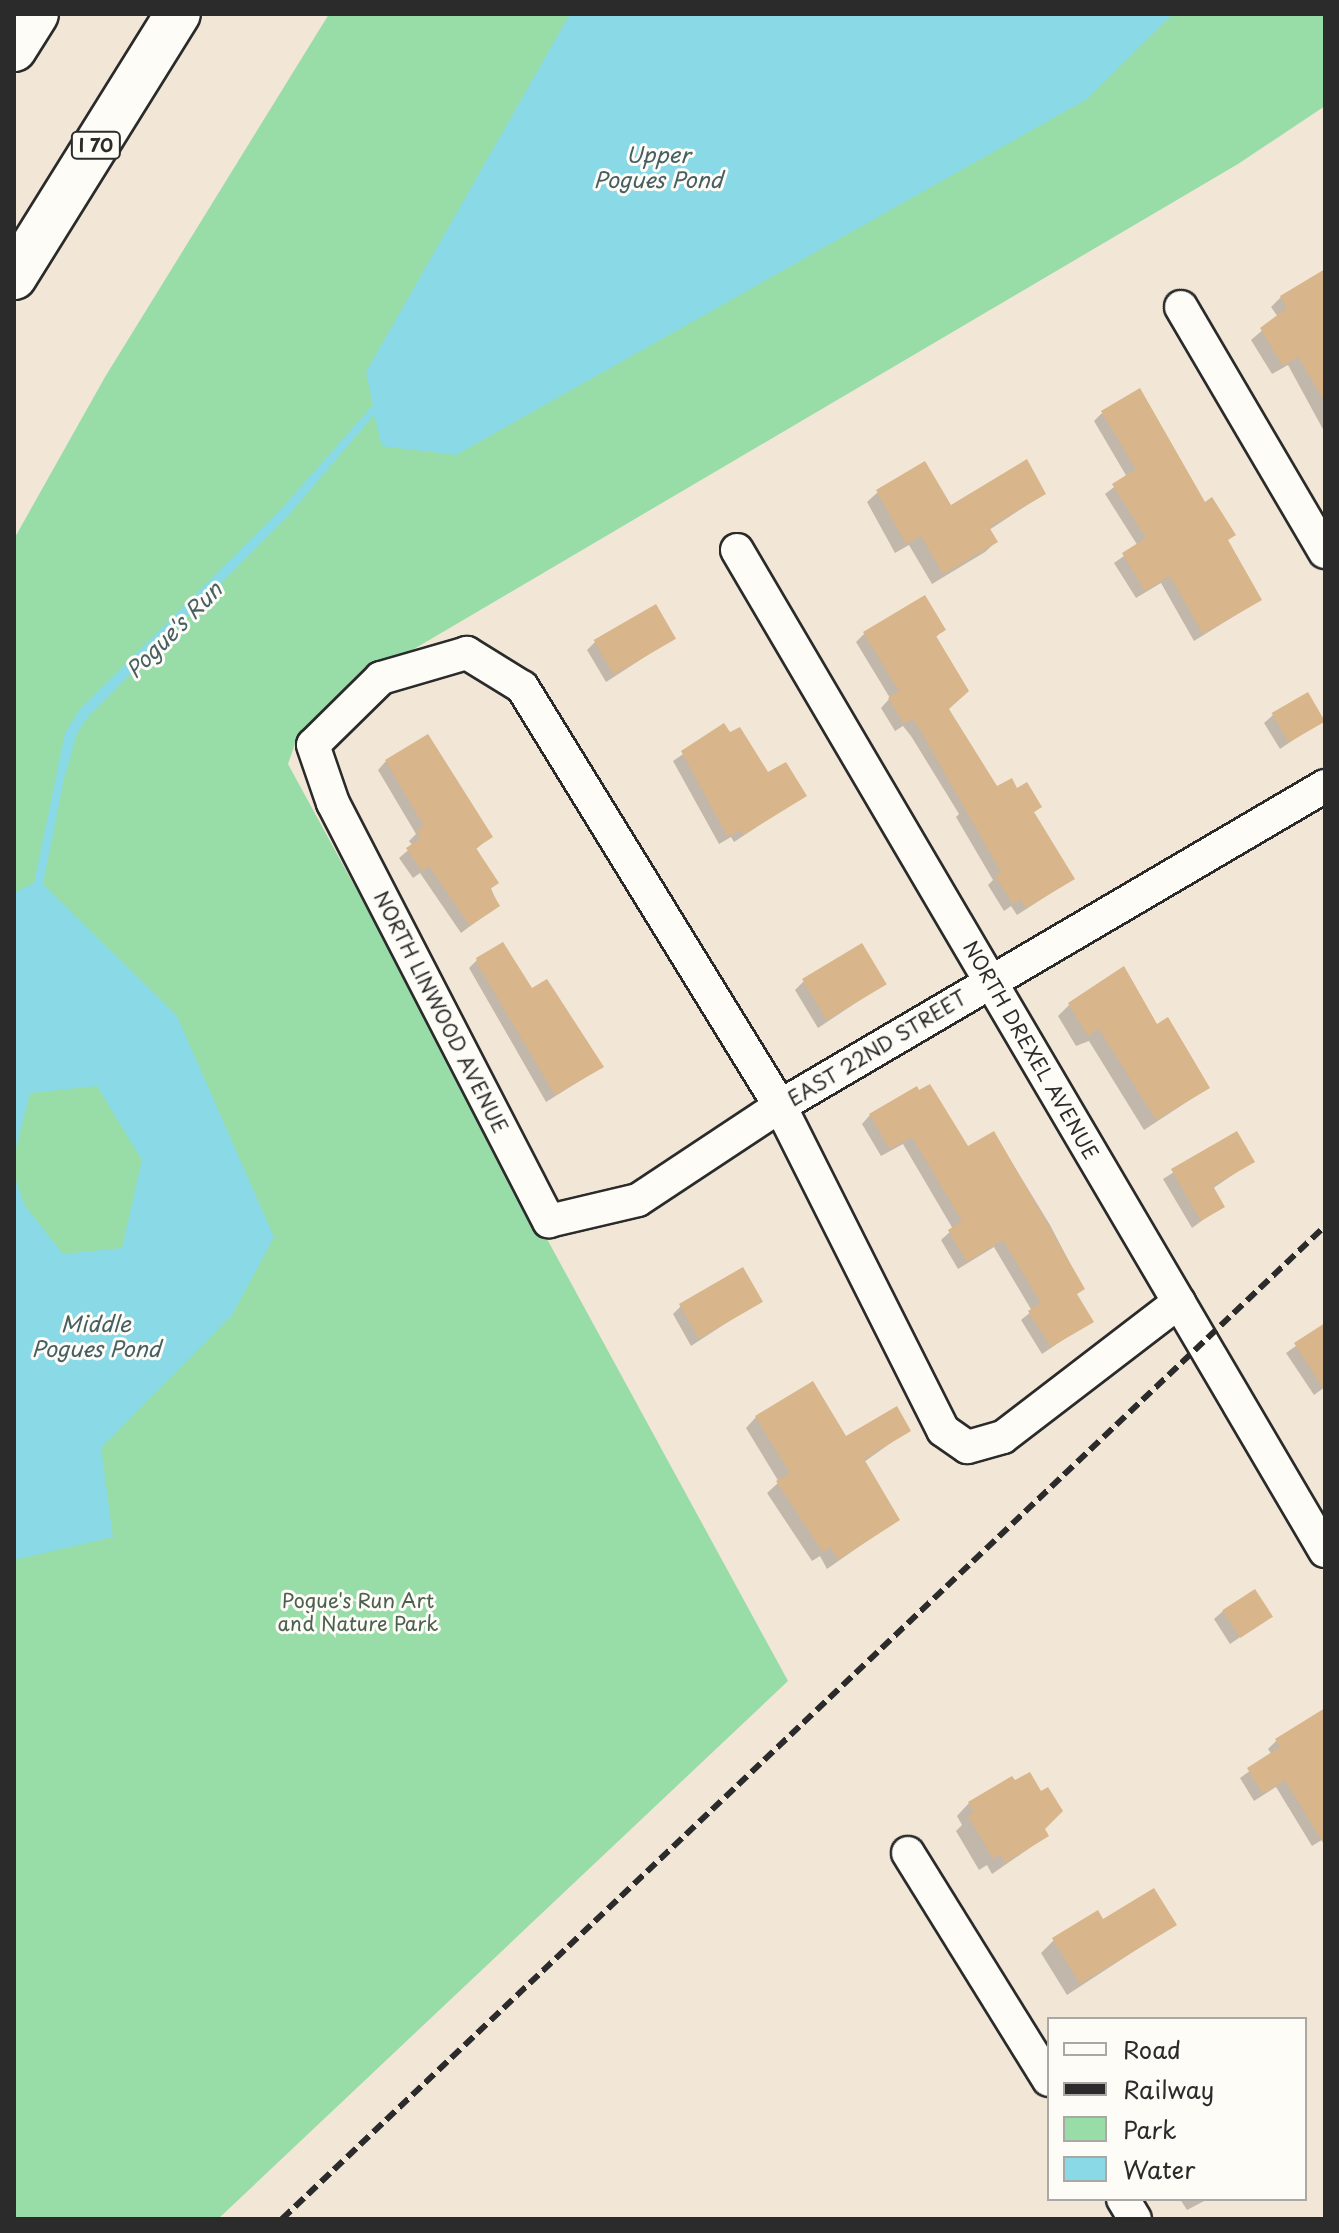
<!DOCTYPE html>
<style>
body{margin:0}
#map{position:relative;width:1339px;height:2233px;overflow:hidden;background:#f2e7d6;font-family:"Playpen Sans",sans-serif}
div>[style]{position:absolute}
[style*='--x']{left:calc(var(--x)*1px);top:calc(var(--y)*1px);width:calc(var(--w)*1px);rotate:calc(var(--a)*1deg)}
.green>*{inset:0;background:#98dca8}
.water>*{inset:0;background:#89d9e6}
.shadow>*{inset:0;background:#0003}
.building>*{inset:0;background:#d8b58a;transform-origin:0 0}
.roads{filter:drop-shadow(2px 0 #2b2b2b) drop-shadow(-2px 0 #2b2b2b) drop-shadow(0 2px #2b2b2b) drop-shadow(0 -2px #2b2b2b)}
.minor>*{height:32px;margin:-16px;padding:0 16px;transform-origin:16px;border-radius:16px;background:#fdfcf7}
.highway>*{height:44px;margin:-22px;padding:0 22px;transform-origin:22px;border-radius:22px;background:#fdfcf7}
.rail>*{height:6px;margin-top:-3px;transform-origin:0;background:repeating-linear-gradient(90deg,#2b2b2b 0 12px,transparent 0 18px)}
span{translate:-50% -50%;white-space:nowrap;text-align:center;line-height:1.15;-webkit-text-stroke:6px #fdfcf7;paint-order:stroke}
.shield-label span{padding:2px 6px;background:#fdfcf7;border:2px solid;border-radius:6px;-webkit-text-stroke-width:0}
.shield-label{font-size:18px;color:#2b2b2b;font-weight:700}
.street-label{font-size:20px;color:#2b2b2b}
.park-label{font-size:20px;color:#4c6050}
.water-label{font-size:22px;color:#475f63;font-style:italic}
.frame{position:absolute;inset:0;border:16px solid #2b2b2b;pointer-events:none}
.legend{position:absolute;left:1047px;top:2017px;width:260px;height:184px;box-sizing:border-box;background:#fdfcf7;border:2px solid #a9a8a5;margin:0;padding:10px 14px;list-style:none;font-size:24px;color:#2b2b2b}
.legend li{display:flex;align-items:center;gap:16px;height:40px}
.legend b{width:40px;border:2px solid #a9a8a5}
</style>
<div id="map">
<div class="green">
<i style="clip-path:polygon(329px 14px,1325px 14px,1325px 106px,1238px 164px,397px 659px,343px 695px,295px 744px,288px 764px,788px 1681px,218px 2219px,14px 2219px,14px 539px,105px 377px)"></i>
</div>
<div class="water">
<i style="clip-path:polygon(570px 14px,1173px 14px,1087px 99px,456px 455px,382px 446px,374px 415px,287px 517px,88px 717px,77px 733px,64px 779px,43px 884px,177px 1016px,274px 1237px,232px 1315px,101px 1448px,113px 1537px,14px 1560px,14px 1175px,25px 1206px,63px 1254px,122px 1248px,142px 1160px,97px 1086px,30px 1093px,14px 1157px,14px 893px,34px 883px,65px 733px,80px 709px,282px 508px,373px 405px,366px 372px)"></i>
</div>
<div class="shadow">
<i style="clip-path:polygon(1325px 271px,1325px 433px,1288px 365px,1272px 374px,1251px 340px,1278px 317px,1271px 307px,1281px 297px)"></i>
<i style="clip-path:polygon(1102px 413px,1226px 542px,1260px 600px,1194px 641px,1161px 583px,1136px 598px,1114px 563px,1138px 546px,1105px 494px,1127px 477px,1094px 421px)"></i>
<i style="clip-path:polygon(878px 492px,950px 508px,1044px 494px,989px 530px,996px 542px,985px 552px,932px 584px,909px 545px,895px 553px,867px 502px)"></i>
<i style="clip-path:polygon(943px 630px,935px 638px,947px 709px,997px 789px,1017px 790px,1040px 807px,1033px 813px,1073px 879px,1017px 915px,1011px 906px,1004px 911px,988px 885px,993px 880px,956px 817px,959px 814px,911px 736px,903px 726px,895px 731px,881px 708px,890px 698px,856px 642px,864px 634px)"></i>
<i style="clip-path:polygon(674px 638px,606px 682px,587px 650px,595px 642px)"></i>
<i style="clip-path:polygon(1273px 715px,1323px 720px,1280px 749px,1264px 723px)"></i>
<i style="clip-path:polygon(724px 726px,767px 775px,804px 796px,734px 842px,731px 837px,719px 844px,673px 761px)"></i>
<i style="clip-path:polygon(386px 761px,490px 837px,475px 850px,498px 905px,461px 933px,420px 873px,413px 878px,399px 858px,413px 846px,409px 841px,416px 834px,378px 770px)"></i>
<i style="clip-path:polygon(478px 959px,531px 991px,580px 1040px,585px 1038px,602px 1067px,546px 1102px,469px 968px)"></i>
<i style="clip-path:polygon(803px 982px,884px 984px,818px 1028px,795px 990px)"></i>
<i style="clip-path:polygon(1069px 1005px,1156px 1027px,1208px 1088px,1144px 1130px,1089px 1041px,1076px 1046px,1058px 1016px)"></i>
<i style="clip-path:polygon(870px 1115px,967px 1149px,994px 1133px,1050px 1225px,1083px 1288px,1076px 1295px,1091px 1321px,1042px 1354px,1021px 1320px,1032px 1311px,994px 1247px,958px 1269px,941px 1240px,953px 1229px,903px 1144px,881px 1156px,862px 1124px)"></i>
<i style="clip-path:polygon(1236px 1133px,1253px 1161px,1212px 1189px,1222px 1206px,1192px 1228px,1163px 1179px)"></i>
<i style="clip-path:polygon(760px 1301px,691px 1346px,673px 1314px,681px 1306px)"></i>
<i style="clip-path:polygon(1325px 1325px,1325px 1387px,1314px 1395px,1286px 1353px)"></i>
<i style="clip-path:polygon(756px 1417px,845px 1438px,909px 1430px,864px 1462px,897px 1520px,827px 1569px,820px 1556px,812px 1561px,767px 1493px,779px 1482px,746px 1428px)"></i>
<i style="clip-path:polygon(1223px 1611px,1271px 1616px,1230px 1644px,1214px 1619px)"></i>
<i style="clip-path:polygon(1325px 1717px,1325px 1838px,1312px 1846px,1276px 1787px,1254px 1801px,1240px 1778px,1272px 1755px,1268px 1749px,1276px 1741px)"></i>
<i style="clip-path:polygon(969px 1803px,1043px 1829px,1047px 1836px,992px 1874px,987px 1865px,979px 1870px,956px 1831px,962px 1825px,957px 1816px)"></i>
<i style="clip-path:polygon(1102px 1921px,1174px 1925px,1067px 1995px,1041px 1953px,1054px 1940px)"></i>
<i style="clip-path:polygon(1180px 2199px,1208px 2199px,1187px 2210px)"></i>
</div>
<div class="building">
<i style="clip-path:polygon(1325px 269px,1325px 402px,1298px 357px,1283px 366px,1260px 328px,1287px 308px,1280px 296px)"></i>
<i style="clip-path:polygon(1140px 388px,1205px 502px,1212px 497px,1236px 535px,1228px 540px,1262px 600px,1203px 634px,1170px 576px,1145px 591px,1122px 553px,1146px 538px,1112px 484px,1136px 469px,1101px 411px)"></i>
<i style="clip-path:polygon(1027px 459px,1046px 494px,989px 527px,998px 542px,943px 574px,921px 536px,906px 544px,876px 490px,925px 461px,951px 505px)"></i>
<i style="clip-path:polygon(925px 595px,946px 630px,936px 636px,969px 691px,949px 709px,997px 786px,1012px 778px,1017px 788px,1027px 782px,1042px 807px,1034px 812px,1075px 879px,1026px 908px,1020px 899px,1013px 904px,995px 876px,1001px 872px,919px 728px,912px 719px,904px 724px,888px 698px,899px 691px,863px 632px)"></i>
<i style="left:656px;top:604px;width:40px;height:72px;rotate:60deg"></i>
<i style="left:1308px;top:692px;width:34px;height:42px;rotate:60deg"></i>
<i style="clip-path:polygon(724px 723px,730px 732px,740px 727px,768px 772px,786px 762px,807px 796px,743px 835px,740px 830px,728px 837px,681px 751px)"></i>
<i style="clip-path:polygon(428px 734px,493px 837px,476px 848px,499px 883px,490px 889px,500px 906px,470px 926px,429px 866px,422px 871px,406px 848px,421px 838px,416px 831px,424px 826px,385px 760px)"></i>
<i style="clip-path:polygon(503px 942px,532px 988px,547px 979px,604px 1067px,555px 1095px,478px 965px,476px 958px)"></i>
<i style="left:862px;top:943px;width:48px;height:70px;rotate:59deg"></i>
<i style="clip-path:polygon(1124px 966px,1157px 1024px,1168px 1017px,1210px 1088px,1156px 1120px,1099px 1029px,1088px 1036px,1068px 1003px)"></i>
<i style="clip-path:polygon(930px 1084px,968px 1146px,994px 1131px,1085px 1289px,1077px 1294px,1094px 1322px,1051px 1347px,1028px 1311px,1041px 1303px,1003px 1240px,967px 1262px,948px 1230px,962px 1221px,912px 1137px,890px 1149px,869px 1114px,917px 1086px,919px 1090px)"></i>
<i style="clip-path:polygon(1237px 1131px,1255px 1162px,1213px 1186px,1225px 1207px,1201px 1221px,1171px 1169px)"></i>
<i style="left:743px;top:1267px;width:40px;height:74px;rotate:60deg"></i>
<i style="clip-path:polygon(1325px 1323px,1325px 1391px,1294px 1343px)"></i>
<i style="clip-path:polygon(813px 1381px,846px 1436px,897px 1406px,911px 1431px,864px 1459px,900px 1520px,838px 1560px,831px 1547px,823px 1552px,776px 1481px,790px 1473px,755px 1416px)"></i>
<i style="left:1255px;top:1589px;width:33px;height:39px;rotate:57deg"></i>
<i style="clip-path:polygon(1325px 1708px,1325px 1846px,1285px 1780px,1263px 1794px,1247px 1768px,1280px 1747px,1275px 1739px)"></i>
<i style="clip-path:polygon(1030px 1772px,1041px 1791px,1048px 1787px,1063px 1811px,1045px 1829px,1049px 1836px,1005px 1863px,1000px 1854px,993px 1859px,968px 1816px,974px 1812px,968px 1802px,1012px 1776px,1015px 1780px)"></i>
<i style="clip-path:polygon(1154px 1888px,1177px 1925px,1080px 1984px,1052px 1938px,1098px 1910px,1103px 1919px)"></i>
</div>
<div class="roads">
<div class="minor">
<i style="--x:1181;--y:307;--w:284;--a:59.6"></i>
<i style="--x:737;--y:550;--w:1161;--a:59.57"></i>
<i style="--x:1179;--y:1302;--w:222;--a:142.5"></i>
<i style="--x:1003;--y:1437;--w:37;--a:164"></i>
<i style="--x:967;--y:1447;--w:29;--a:-145"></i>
<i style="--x:943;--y:1430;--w:363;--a:-116.7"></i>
<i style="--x:780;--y:1106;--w:492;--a:-121.6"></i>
<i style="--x:522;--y:687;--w:65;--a:-148.3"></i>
<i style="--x:467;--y:653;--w:90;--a:163.8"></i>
<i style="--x:381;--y:678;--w:95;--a:135.4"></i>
<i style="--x:313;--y:745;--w:61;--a:71"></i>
<i style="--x:333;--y:803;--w:471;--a:62.7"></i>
<i style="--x:549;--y:1221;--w:91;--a:-13.3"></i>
<i style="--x:638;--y:1200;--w:170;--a:-33.5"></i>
<i style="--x:780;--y:1106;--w:632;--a:-30.42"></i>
<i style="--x:908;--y:1853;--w:267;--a:58.2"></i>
<i style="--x:1123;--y:2199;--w:23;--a:59"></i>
</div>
<div class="highway">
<i style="--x:14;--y:49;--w:41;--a:-57.8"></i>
<i style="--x:14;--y:277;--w:310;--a:-58.1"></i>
</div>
</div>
<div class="rail">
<i style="--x:282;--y:2219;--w:1440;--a:-43.59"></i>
</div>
<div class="shield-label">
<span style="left:96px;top:145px">I 70</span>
</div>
<div class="street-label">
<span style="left:441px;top:1012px;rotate:63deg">NORTH LINWOOD AVENUE</span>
<span style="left:877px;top:1048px;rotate:-31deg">EAST 22ND STREET</span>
<span style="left:1031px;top:1050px;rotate:60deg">NORTH DREXEL AVENUE</span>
</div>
<div class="park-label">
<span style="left:358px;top:1612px">Pogue's Run Art<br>and Nature Park</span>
</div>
<div class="water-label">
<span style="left:658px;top:166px">Upper<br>Pogues Pond</span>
<span style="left:173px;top:629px;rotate:-45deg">Pogue's Run</span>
<span style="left:96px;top:1335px">Middle<br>Pogues Pond</span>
</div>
<div class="frame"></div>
<ul class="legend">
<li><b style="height:10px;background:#fdfcf7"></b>Road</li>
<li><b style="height:10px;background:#2b2b2b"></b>Railway</li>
<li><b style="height:22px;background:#98dca8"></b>Park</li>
<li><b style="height:22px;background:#89d9e6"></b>Water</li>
</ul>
</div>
